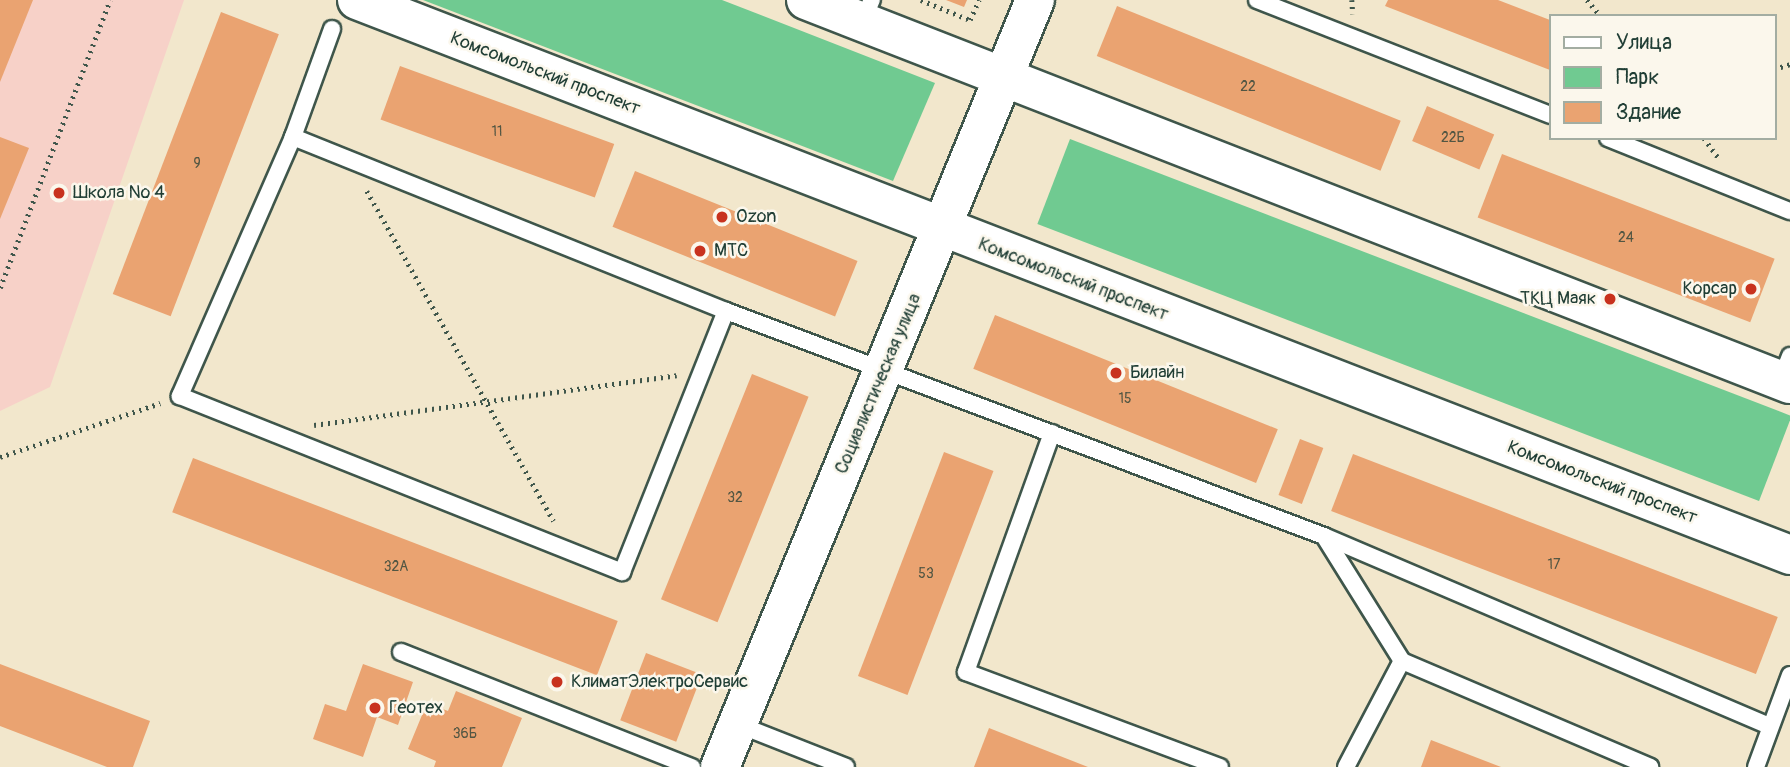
<!DOCTYPE html>
<meta charset="utf-8">
<style>
body{margin:0}
#map{position:relative;width:1790px;height:767px;overflow:hidden;background:#f2e7cc;font-family:Pangolin,sans-serif}
div>[style]{position:absolute}
[style*='--x']{left:calc(var(--x)*1px);top:calc(var(--y)*1px);width:calc(var(--w)*1px);rotate:calc(var(--a)*1deg)}
.built>*{inset:0;background:#f7d1c8}
.green>*{inset:0;background:#70ca91;transform-origin:0 0}
.building>*{inset:0;background:#eaa371;transform-origin:0 0}
.path>*{height:4.5px;margin-top:-2.25px;transform-origin:0;background:repeating-linear-gradient(90deg,#3f564b 0 2px,transparent 0 7px)}
.roads{filter:drop-shadow(2px 0 #3f564b) drop-shadow(-2px 0 #3f564b) drop-shadow(0 2px #3f564b) drop-shadow(0 -2px #3f564b)}
.service>*{height:16px;margin:-8px;padding:0 8px;transform-origin:8px;border-radius:8px;background:#fff}
.secondary>*{height:38px;margin:-19px;padding:0 19px;transform-origin:19px;border-radius:19px;background:#fff}
.dots>*{width:19px;height:19px;translate:-50% -50%;box-sizing:border-box;border:4px solid #fbf7ec;border-radius:50%}
span{translate:-50% -50%;white-space:nowrap;text-align:center;line-height:1.15;-webkit-text-stroke:5px #fbf7ec;paint-order:stroke}
.number-label{font-size:14px;color:#525643}
.number-label span{-webkit-text-stroke-width:0}
.street-label{font-size:18px;color:#1f3d34}
.poi-label{font-size:18px;color:#1f3d34}
.left{translate:0 -50%;text-align:left}
.right{translate:-100% -50%;text-align:right}
.legend{position:absolute;left:1549px;top:14px;width:228px;height:126px;box-sizing:border-box;background:#fbf7ec;border:2px solid #a3ada2;margin:0;padding:9px 12px;list-style:none;font-size:21px;color:#1f3d34}
.legend li{display:flex;align-items:center;gap:14px;height:35px}
.legend b{width:35px;border:2px solid #a3ada2}
</style>
<div id="map">
<div class="built">
<i style="clip-path:polygon(0 0,184px 0,50px 387px,0 411px)"></i>
</div>
<div class="green">
<i style="clip-path:polygon(423px 0,722px 0,935px 83px,893px 181px)"></i>
<i style="left:1070px;top:139px;width:773px;height:91px;rotate:21deg"></i>
</div>
<div class="building">
<i style="clip-path:polygon(0 0,33px 0,0 82px)"></i>
<i style="clip-path:polygon(946px 0,967px 0,964px 7px)"></i>
<i style="clip-path:polygon(1388px 0,1498px 0,1550px 20px,1550px 70px,1385px 6px)"></i>
<i style="left:1117px;top:6px;width:306px;height:54px;rotate:22deg"></i>
<i style="left:221px;top:12px;width:62px;height:302px;rotate:21deg"></i>
<i style="left:400px;top:66px;width:228px;height:57px;rotate:20deg"></i>
<i style="left:1427px;top:106px;width:73px;height:38px;rotate:23deg"></i>
<i style="clip-path:polygon(0 137px,29px 148px,0 219px)"></i>
<i style="left:1502px;top:154px;width:292px;height:68px;rotate:21deg"></i>
<i style="left:635px;top:171px;width:240px;height:60px;rotate:22deg"></i>
<i style="left:995px;top:315px;width:305px;height:58px;rotate:22deg"></i>
<i style="left:752px;top:374px;width:61px;height:243px;rotate:22deg"></i>
<i style="left:1300px;top:439px;width:25px;height:60px;rotate:21deg"></i>
<i style="left:944px;top:452px;width:53px;height:240px;rotate:21deg"></i>
<i style="left:1353px;top:454px;width:455px;height:61px;rotate:21deg"></i>
<i style="left:193px;top:458px;width:455px;height:58px;rotate:21deg"></i>
<i style="left:646px;top:653px;width:60px;height:72px;rotate:21deg"></i>
<i style="clip-path:polygon(0 664px,150px 721px,133px 767px,107px 767px,0 726px)"></i>
<i style="clip-path:polygon(363px 664px,413px 682px,398px 725px,377px 717px,363px 757px,313px 739px,325px 704px,346px 711px)"></i>
<i style="clip-path:polygon(456px 691px,522px 718px,502px 767px,434px 767px,436px 761px,408px 749px,427px 703px,448px 711px)"></i>
<i style="clip-path:polygon(989px 728px,1088px 767px,974px 767px)"></i>
<i style="clip-path:polygon(1431px 740px,1501px 767px,1421px 767px)"></i>
</div>
<div class="path">
<i style="--x:921;--y:0;--w:53;--a:22.2"></i>
<i style="--x:970;--y:20;--w:22;--a:-66"></i>
<i style="--x:1352;--y:0;--w:14;--a:86"></i>
<i style="--x:1587;--y:0;--w:21;--a:49"></i>
<i style="--x:1774;--y:69;--w:17;--a:-17"></i>
<i style="--x:1704;--y:138;--w:24;--a:54"></i>
<i style="--x:367;--y:191;--w:379;--a:60.5"></i>
<i style="--x:0;--y:288;--w:308;--a:-69.1"></i>
<i style="--x:314;--y:425;--w:366;--a:-7.8"></i>
<i style="--x:0;--y:457;--w:169;--a:-18.6"></i>
</div>
<div class="roads">
<div class="service">
<i style="--x:1257;--y:0;--w:315;--a:21.4"></i>
<i style="--x:862;--y:23;--w:25;--a:-67"></i>
<i style="--x:332;--y:29;--w:115;--a:109.9"></i>
<i style="--x:293;--y:137;--w:283;--a:113.6"></i>
<i style="--x:180;--y:396;--w:476;--a:21.7"></i>
<i style="--x:622;--y:572;--w:281;--a:-68.3"></i>
<i style="--x:293;--y:137;--w:467;--a:21.9"></i>
<i style="--x:726;--y:311;--w:639;--a:20.62"></i>
<i style="--x:1324;--y:536;--w:485;--a:23.1"></i>
<i style="--x:1608;--y:138;--w:196;--a:21.9"></i>
<i style="--x:1780;--y:381;--w:27;--a:-68"></i>
<i style="--x:1052;--y:433;--w:254;--a:109.8"></i>
<i style="--x:966;--y:672;--w:271;--a:20.5"></i>
<i style="--x:1324;--y:536;--w:147;--a:58"></i>
<i style="--x:1402;--y:661;--w:270;--a:23.1"></i>
<i style="--x:401;--y:652;--w:313;--a:21.6"></i>
<i style="--x:737;--y:724;--w:117;--a:21.5"></i>
<i style="--x:1346;--y:767;--w:120;--a:-62.2"></i>
<i style="--x:1756;--y:767;--w:98;--a:-69.7"></i>
</div>
<div class="secondary">
<i style="--x:357;--y:0;--w:1537;--a:21.17"></i>
<i style="--x:806;--y:0;--w:1056;--a:21.32"></i>
<i style="--x:720;--y:767;--w:829;--a:-67.67"></i>
</div>
</div>
<div class="dots">
<i style="left:59px;top:193px;background:#c8321e"></i>
<i style="left:722px;top:217px;background:#c8321e"></i>
<i style="left:700px;top:251px;background:#c8321e"></i>
<i style="left:1751px;top:289px;background:#c8321e"></i>
<i style="left:1610px;top:299px;background:#c8321e"></i>
<i style="left:1116px;top:373px;background:#c8321e"></i>
<i style="left:557px;top:682px;background:#c8321e"></i>
<i style="left:375px;top:708px;background:#c8321e"></i>
</div>
<div class="number-label">
<span style="left:1248px;top:87px">22</span>
<span style="left:497px;top:132px">11</span>
<span style="left:1453px;top:138px">22Б</span>
<span style="left:197px;top:164px">9</span>
<span style="left:1626px;top:238px">24</span>
<span style="left:1125px;top:399px">15</span>
<span style="left:735px;top:498px">32</span>
<span style="left:1554px;top:565px">17</span>
<span style="left:396px;top:567px">32А</span>
<span style="left:926px;top:574px">53</span>
<span style="left:465px;top:734px">36Б</span>
</div>
<div class="street-label">
<span style="left:545px;top:74px;rotate:21deg">Комсомольский проспект</span>
<span style="left:1073px;top:280px;rotate:21deg">Комсомольский проспект</span>
<span style="left:879px;top:384px;rotate:-67deg">Социалистическая улица</span>
<span style="left:1602px;top:483px;rotate:21deg">Комсомольский проспект</span>
</div>
<div class="poi-label">
<span class="left" style="left:73px;top:193px">Школа № 4</span>
<span class="left" style="left:736px;top:217px">Ozon</span>
<span class="left" style="left:714px;top:251px">МТС</span>
<span class="right" style="left:1737px;top:289px">Корсар</span>
<span class="right" style="left:1596px;top:299px">ТКЦ Маяк</span>
<span class="left" style="left:1130px;top:373px">Билайн</span>
<span class="left" style="left:571px;top:682px">КлиматЭлектроСервис</span>
<span class="left" style="left:389px;top:708px">Геотех</span>
</div>
<ul class="legend">
<li><b style="height:9px;background:#fff"></b>Улица</li>
<li><b style="height:19px;background:#70ca91"></b>Парк</li>
<li><b style="height:19px;background:#eaa371"></b>Здание</li>
</ul>
</div>
